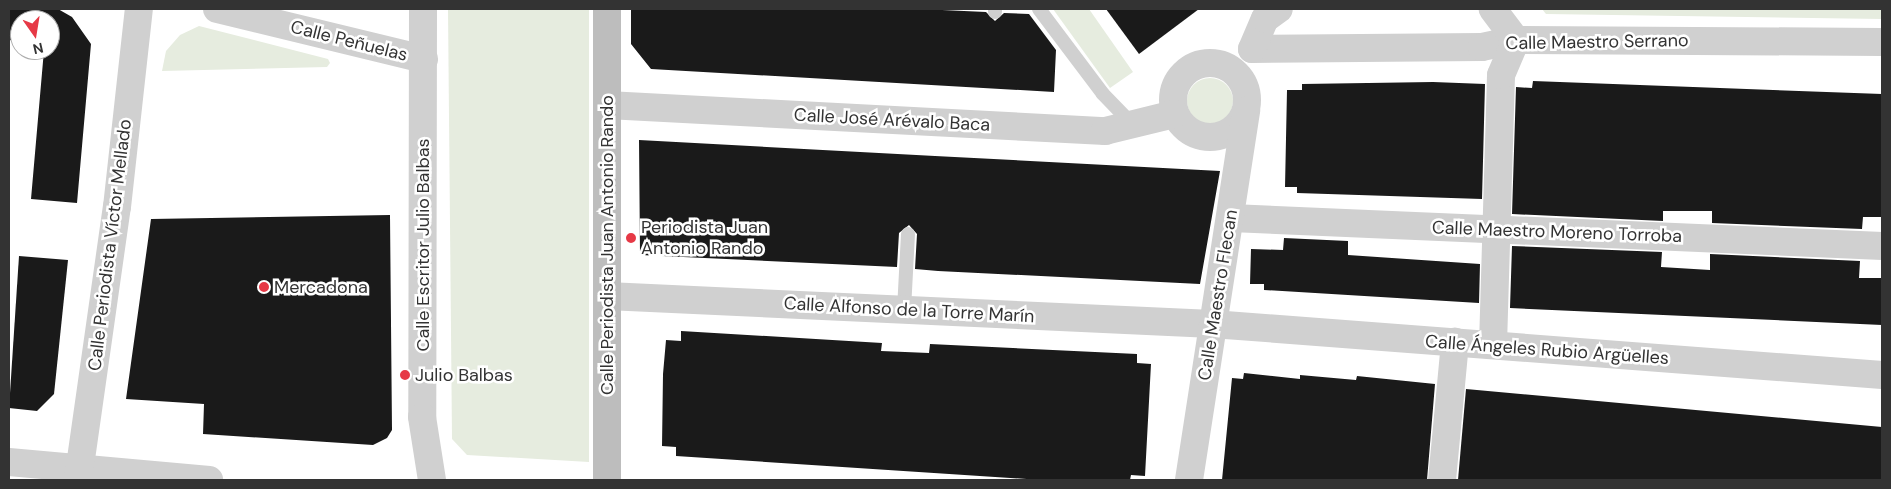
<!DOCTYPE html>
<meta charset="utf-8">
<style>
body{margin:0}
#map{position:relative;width:1891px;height:489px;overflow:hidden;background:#fff;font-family:"DM Sans",sans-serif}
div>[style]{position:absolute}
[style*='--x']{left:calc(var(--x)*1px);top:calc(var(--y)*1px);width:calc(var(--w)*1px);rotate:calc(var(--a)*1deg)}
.green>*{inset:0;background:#e6ecdf}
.round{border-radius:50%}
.building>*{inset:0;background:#1a1a1a}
.lane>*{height:14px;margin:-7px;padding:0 7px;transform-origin:7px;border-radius:7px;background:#d0d0d0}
.street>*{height:28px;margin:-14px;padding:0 14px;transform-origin:14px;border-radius:14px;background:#d0d0d0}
.street>.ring{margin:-14px;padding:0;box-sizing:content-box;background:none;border:28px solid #d0d0d0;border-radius:50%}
.secondary>*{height:28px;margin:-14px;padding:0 14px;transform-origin:14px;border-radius:14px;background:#bdbdbd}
.dots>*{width:14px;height:14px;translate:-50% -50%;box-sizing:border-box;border:2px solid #fff;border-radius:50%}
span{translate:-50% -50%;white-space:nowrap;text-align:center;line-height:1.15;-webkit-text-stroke:5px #fff;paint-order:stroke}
.street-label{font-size:18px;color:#333}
.poi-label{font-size:18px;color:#333}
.left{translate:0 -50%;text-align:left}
.frame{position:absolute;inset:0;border:10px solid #333;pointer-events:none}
.north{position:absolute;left:10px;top:10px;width:50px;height:50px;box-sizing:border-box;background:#fff;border:1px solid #adadad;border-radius:50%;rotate:167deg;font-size:14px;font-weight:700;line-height:20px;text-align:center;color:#333}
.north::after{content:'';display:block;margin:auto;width:18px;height:22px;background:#e63946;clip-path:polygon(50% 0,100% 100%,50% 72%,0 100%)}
</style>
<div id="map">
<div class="green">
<i style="clip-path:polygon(448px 9px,589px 9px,589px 462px,467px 455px,452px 439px)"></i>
<i style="clip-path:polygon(1053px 9px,1089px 9px,1133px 72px,1110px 88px)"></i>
<i style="clip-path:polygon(1542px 9px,1882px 9px,1882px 19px,1546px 14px)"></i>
<i style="clip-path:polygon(199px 26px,328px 59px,330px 63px,327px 67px,162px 71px,166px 51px,180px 35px)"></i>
<i class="round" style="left:1187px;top:78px;width:46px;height:46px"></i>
</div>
<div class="building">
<i style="clip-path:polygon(9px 9px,58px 9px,72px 17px,91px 44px,77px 203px,31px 199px,44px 50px,50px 50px,50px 20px,20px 20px,20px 41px,9px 40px)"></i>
<i style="clip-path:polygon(631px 9px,920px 9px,986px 12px,995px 21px,1004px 13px,1029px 14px,1056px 50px,1054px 92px,651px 69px,631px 44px)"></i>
<i style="clip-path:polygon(1106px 9px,1199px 9px,1139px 54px)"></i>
<i style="clip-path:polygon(1533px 81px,1882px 94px,1882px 217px,1863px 217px,1862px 229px,1712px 223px,1712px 211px,1663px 211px,1663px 221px,1512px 214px,1516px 87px,1532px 88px)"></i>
<i style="clip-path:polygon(1433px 82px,1485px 84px,1482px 199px,1297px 193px,1297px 187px,1285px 187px,1287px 90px,1302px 90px,1302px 84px)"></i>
<i style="clip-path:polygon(639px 140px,935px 156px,1220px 171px,1200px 284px,938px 271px,915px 269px,917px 234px,909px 225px,899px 233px,897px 267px,640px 255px)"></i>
<i style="clip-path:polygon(390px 215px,392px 430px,387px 438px,373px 445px,203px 434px,204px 404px,126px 399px,151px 219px)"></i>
<i style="clip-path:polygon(1284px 238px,1348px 241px,1348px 255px,1480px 264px,1479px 303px,1264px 290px,1264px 284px,1250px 284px,1251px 249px,1283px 250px)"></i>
<i style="clip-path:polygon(1512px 246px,1662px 252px,1661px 267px,1710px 270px,1710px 254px,1860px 261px,1859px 278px,1882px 278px,1882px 325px,1510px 308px)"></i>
<i style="clip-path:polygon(19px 256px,68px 260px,54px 394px,37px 411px,9px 408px)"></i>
<i style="clip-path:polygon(681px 331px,882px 343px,881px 351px,929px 353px,930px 344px,1137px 354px,1137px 363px,1151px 364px,1145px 476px,1131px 475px,1130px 480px,1041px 480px,676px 456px,676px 447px,662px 446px,663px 374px,666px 340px,681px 341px)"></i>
<i style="clip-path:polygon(1244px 373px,1300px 379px,1300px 375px,1356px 380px,1357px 376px,1435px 384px,1427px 480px,1222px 480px,1232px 378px,1243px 379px)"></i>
<i style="clip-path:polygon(1466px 389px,1882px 427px,1882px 480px,1458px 480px)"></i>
</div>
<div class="lane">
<i style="--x:1039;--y:9;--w:106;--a:53"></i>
<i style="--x:1103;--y:94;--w:42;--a:46"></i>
<i style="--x:995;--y:12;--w:3;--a:-90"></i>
<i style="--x:904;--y:310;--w:76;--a:-87"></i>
</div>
<div class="street">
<i style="--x:217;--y:9;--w:213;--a:13.6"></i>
<i style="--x:423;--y:9;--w:408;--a:90.1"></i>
<i style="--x:422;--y:417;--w:64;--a:81"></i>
<i style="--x:1252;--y:49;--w:230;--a:-0.5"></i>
<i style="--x:1482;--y:47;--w:35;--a:-12"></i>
<i style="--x:1516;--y:40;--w:366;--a:0.3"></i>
<i style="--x:1252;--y:49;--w:33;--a:-67"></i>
<i style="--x:1265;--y:19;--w:17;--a:-36"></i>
<i class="ring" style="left:1173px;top:63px;width:46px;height:46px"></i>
<i style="--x:607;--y:105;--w:499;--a:3"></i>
<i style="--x:1105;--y:131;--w:72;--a:-13.7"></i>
<i style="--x:1231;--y:218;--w:652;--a:2.46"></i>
<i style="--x:607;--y:296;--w:606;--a:2.65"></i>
<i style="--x:1212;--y:324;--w:672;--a:4.35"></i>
<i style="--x:1493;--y:345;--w:270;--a:-88.3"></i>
<i style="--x:1501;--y:75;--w:38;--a:-67"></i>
<i style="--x:1516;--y:40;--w:39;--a:-127"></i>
<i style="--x:9;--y:462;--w:201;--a:5.1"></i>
<i style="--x:78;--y:480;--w:276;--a:-81.9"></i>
<i style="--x:117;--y:207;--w:199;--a:-83.7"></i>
<i style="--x:1189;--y:480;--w:374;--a:-81.2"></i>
<i style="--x:1442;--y:480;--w:139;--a:-84.6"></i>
</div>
<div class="secondary">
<i style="--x:607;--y:480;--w:471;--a:-90"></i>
</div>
<div class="dots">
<i style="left:631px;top:238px;background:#e63946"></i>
<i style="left:264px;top:287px;background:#e63946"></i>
<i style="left:405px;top:375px;background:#e63946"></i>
</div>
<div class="street-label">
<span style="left:349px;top:41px;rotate:14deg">Calle Peñuelas</span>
<span style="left:1597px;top:42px;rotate:-1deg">Calle Maestro Serrano</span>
<span style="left:892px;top:120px;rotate:3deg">Calle José Arévalo Baca</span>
<span style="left:1557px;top:232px;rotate:2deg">Calle Maestro Moreno Torroba</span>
<span style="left:110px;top:245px;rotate:-83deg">Calle Periodista Víctor Mellado</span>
<span style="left:423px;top:245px;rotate:-90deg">Calle Escritor Julio Balbas</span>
<span style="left:607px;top:245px;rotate:-90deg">Calle Periodista Juan Antonio Rando</span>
<span style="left:1218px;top:295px;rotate:-81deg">Calle Maestro Flecan</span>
<span style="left:909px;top:310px;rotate:3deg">Calle Alfonso de la Torre Marín</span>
<span style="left:1547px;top:350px;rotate:4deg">Calle Ángeles Rubio Argüelles</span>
</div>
<div class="poi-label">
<span class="left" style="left:641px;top:238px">Periodista Juan<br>Antonio Rando</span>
<span class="left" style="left:274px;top:287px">Mercadona</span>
<span class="left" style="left:415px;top:375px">Julio Balbas</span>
</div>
<div class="frame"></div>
<div class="north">N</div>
</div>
